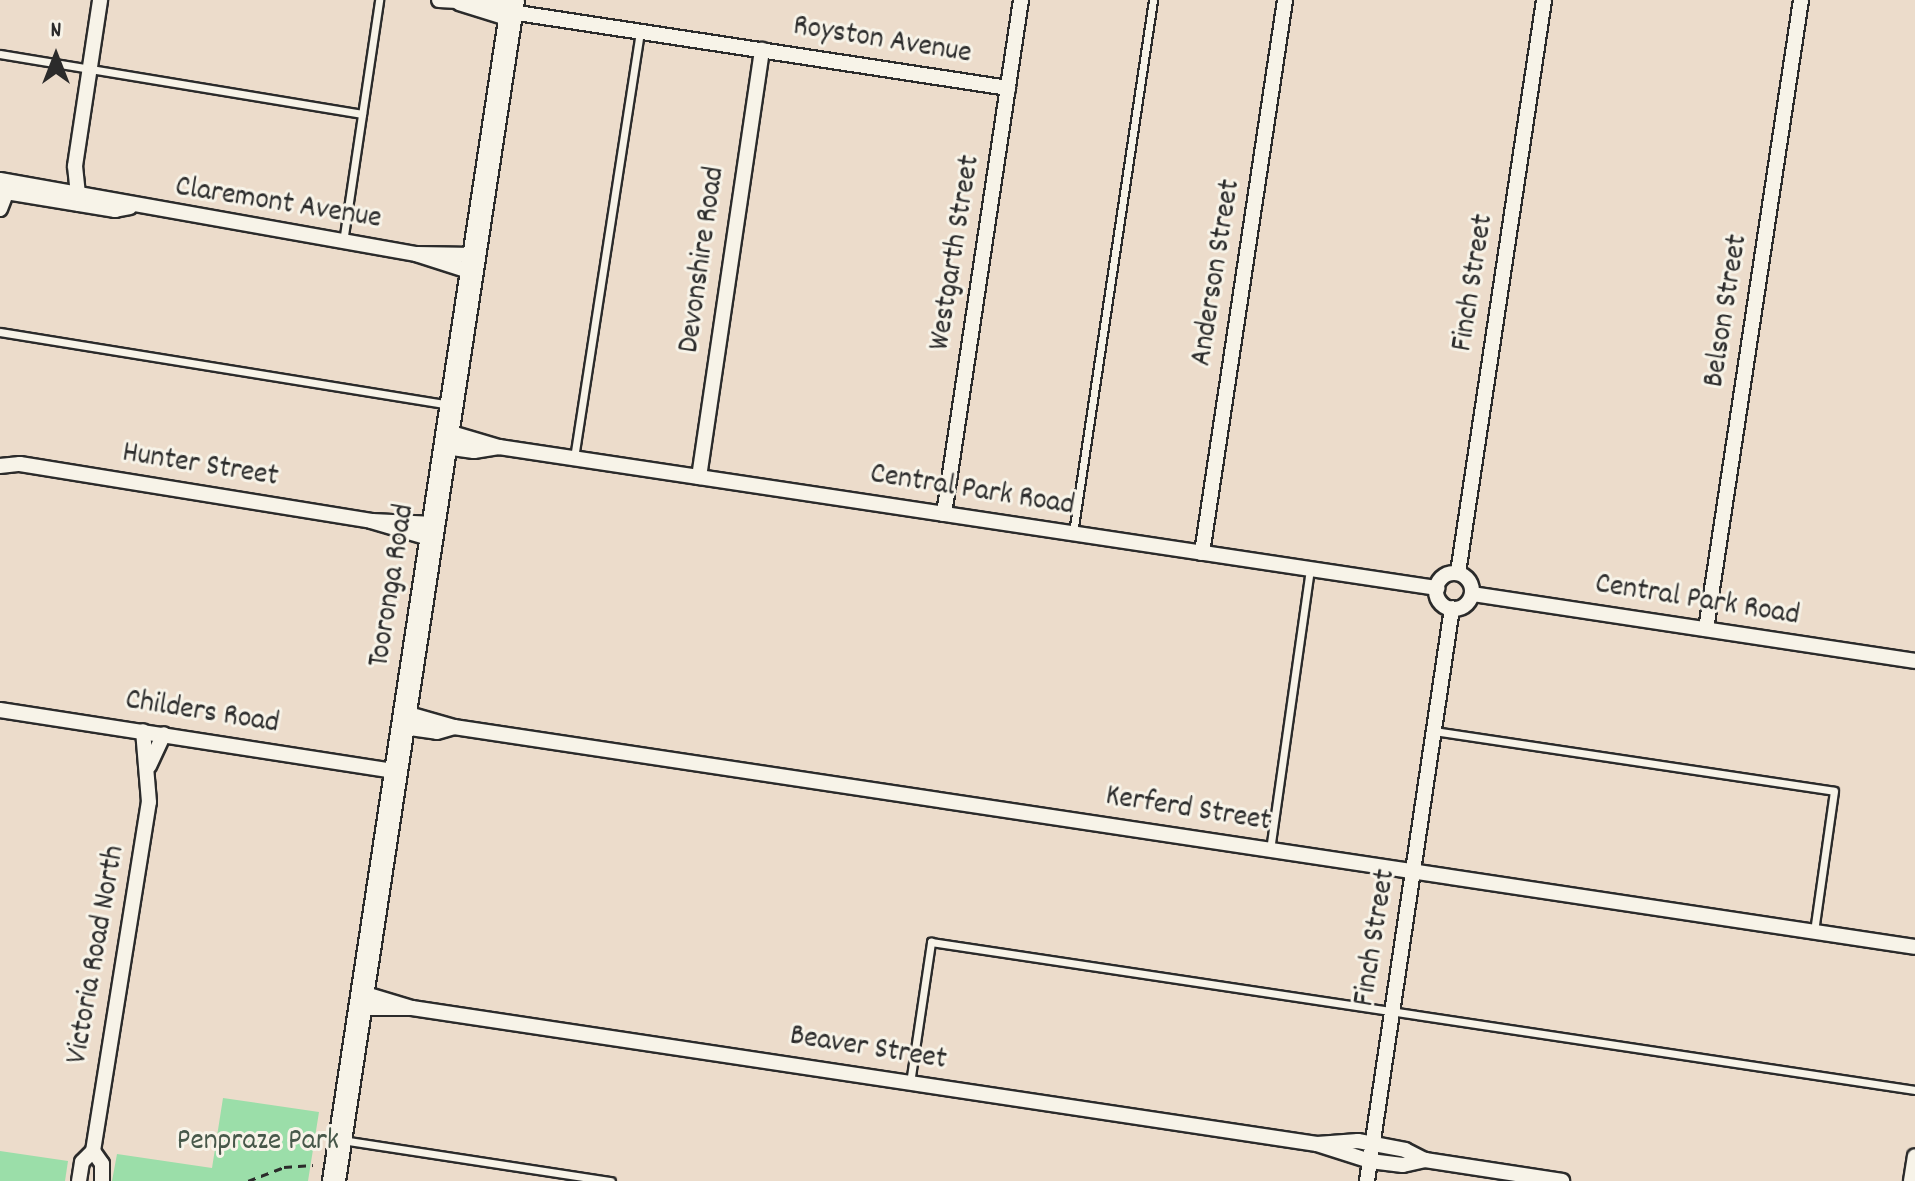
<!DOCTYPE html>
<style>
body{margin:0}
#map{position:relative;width:1915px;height:1181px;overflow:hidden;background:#ecdccb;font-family:Dekko,sans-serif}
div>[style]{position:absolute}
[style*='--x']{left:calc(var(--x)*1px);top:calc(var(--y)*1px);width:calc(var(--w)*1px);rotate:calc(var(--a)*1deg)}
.green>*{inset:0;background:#9bdea9}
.path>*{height:3px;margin-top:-1.5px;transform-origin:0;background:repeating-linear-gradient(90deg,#2b2b2b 0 8px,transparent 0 14px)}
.roads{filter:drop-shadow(2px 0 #2b2b2b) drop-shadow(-2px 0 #2b2b2b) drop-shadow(0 2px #2b2b2b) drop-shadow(0 -2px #2b2b2b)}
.lane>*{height:7px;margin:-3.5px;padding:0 3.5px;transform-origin:3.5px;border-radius:3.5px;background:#f7f3e8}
.street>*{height:14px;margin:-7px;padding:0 7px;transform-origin:7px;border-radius:7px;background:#f7f3e8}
.street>.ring{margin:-7px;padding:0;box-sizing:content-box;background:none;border:14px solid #f7f3e8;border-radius:50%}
.secondary>*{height:22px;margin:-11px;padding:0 11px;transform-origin:11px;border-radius:11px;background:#f7f3e8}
span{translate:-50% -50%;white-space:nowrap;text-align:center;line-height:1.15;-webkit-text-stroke:6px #f7f3e8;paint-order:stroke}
.street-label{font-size:30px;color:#2b2b2b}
.park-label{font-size:30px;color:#47584a}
.north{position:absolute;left:16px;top:16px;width:80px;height:80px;-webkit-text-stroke:6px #f7f3e8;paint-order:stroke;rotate:0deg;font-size:22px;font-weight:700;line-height:32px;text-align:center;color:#2b2b2b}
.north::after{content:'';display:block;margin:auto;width:28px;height:36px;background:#2b2b2b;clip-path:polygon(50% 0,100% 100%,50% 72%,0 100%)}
</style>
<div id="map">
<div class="green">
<i style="clip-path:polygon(223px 1098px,319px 1112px,308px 1181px,112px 1181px,117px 1154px,212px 1168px)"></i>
<i style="clip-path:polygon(0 1151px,68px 1161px,65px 1181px,0 1181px)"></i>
</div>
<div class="path">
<i style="--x:248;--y:1181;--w:39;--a:-21"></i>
<i style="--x:284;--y:1167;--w:29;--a:-4"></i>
</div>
<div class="roads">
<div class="lane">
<i style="--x:0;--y:54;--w:367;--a:9.4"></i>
<i style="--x:343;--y:242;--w:245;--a:-81.5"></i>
<i style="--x:0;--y:332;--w:456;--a:9.2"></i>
<i style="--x:574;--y:458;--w:431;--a:-81.2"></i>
<i style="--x:1073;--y:533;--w:539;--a:-81.46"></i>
<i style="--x:1434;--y:731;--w:404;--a:8.5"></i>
<i style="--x:1834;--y:791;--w:142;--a:98.1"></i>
<i style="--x:1270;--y:850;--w:284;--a:-81.9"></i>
<i style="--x:910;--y:1083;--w:143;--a:-81.5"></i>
<i style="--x:931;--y:942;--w:995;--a:8.55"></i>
<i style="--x:342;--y:1140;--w:272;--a:8.7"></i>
</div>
<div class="street">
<i style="--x:439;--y:0;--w:73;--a:3.1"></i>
<i style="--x:459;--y:3;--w:53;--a:17.4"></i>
<i style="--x:511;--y:12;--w:503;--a:8.69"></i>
<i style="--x:0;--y:180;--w:423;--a:10.1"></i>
<i style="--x:416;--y:254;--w:59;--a:17.8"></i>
<i style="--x:0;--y:191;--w:117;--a:9.4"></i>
<i style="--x:115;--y:210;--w:15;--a:-11"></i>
<i style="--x:79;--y:204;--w:38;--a:-96"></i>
<i style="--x:75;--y:166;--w:168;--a:-81.4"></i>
<i style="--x:0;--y:209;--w:25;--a:-69"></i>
<i style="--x:417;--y:254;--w:57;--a:1"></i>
<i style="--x:448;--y:432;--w:53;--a:16.4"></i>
<i style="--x:499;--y:447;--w:949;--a:8.55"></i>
<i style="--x:445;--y:447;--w:29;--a:8"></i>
<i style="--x:474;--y:451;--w:25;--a:-9"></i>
<i style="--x:0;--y:466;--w:20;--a:-6"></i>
<i style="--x:20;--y:464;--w:356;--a:9.2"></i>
<i style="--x:371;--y:521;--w:64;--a:16.4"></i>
<i style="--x:699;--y:477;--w:432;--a:-81.6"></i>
<i style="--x:944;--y:514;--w:520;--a:-81.48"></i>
<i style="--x:372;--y:521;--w:62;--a:2.8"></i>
<i style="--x:1202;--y:553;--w:559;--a:-81.46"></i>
<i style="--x:1458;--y:573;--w:579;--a:-81.46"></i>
<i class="ring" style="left:1436px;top:573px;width:22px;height:22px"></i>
<i style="--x:1472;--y:594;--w:448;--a:8.6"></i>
<i style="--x:1706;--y:629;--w:636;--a:-81.41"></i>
<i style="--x:0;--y:710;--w:401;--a:8.8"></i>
<i style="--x:405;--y:713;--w:51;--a:15.9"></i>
<i style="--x:454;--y:727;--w:1477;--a:8.56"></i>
<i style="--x:403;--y:727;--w:34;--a:8"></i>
<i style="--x:437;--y:732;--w:18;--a:-16"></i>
<i style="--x:149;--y:766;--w:35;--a:-65"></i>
<i style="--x:362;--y:993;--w:52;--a:16.7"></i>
<i style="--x:360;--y:1008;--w:52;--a:0"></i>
<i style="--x:412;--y:1008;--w:915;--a:8.55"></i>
<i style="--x:1317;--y:1144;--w:41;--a:-4.2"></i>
<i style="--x:1358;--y:1141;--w:48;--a:10.8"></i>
<i style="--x:1405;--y:1150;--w:22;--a:27"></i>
<i style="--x:1425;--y:1160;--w:139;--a:8.7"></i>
<i style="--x:1317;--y:1144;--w:56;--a:17.8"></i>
<i style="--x:1370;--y:1161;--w:33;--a:7"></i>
<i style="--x:1403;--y:1165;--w:23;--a:-13"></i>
<i style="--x:93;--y:1151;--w:16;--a:55"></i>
<i style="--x:102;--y:1164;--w:17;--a:90"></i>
<i style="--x:79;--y:1181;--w:19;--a:-81"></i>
<i style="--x:82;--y:1162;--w:16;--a:-45"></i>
<i style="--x:93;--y:1151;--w:353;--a:-80.9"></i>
<i style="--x:149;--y:802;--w:71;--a:-94.8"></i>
<i style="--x:1367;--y:1181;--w:579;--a:-81.56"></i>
<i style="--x:1911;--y:1181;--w:25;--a:-81"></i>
</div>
<div class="secondary">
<i style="--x:334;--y:1181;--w:1194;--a:-81.38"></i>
</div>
</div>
<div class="street-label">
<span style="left:882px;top:42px;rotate:9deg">Royston Avenue</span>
<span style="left:278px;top:205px;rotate:9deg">Claremont Avenue</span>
<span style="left:957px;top:253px;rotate:-81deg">Westgarth Street</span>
<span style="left:704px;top:260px;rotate:-82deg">Devonshire Road</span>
<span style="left:1218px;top:273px;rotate:-81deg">Anderson Street</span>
<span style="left:1475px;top:283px;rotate:-81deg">Finch Street</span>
<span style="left:1728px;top:311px;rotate:-81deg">Belson Street</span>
<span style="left:200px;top:467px;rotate:9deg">Hunter Street</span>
<span style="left:972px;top:492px;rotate:9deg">Central Park Road</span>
<span style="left:394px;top:586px;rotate:-81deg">Tooronga Road</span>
<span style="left:1697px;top:602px;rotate:9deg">Central Park Road</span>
<span style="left:202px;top:714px;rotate:9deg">Childers Road</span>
<span style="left:1188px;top:811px;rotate:9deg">Kerferd Street</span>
<span style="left:1377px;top:938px;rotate:-81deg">Finch Street</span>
<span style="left:98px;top:955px;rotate:-80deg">Victoria Road North</span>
<span style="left:868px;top:1050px;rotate:9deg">Beaver Street</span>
</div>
<div class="park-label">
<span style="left:258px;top:1143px">Penpraze Park</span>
</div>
<div class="north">N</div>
</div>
